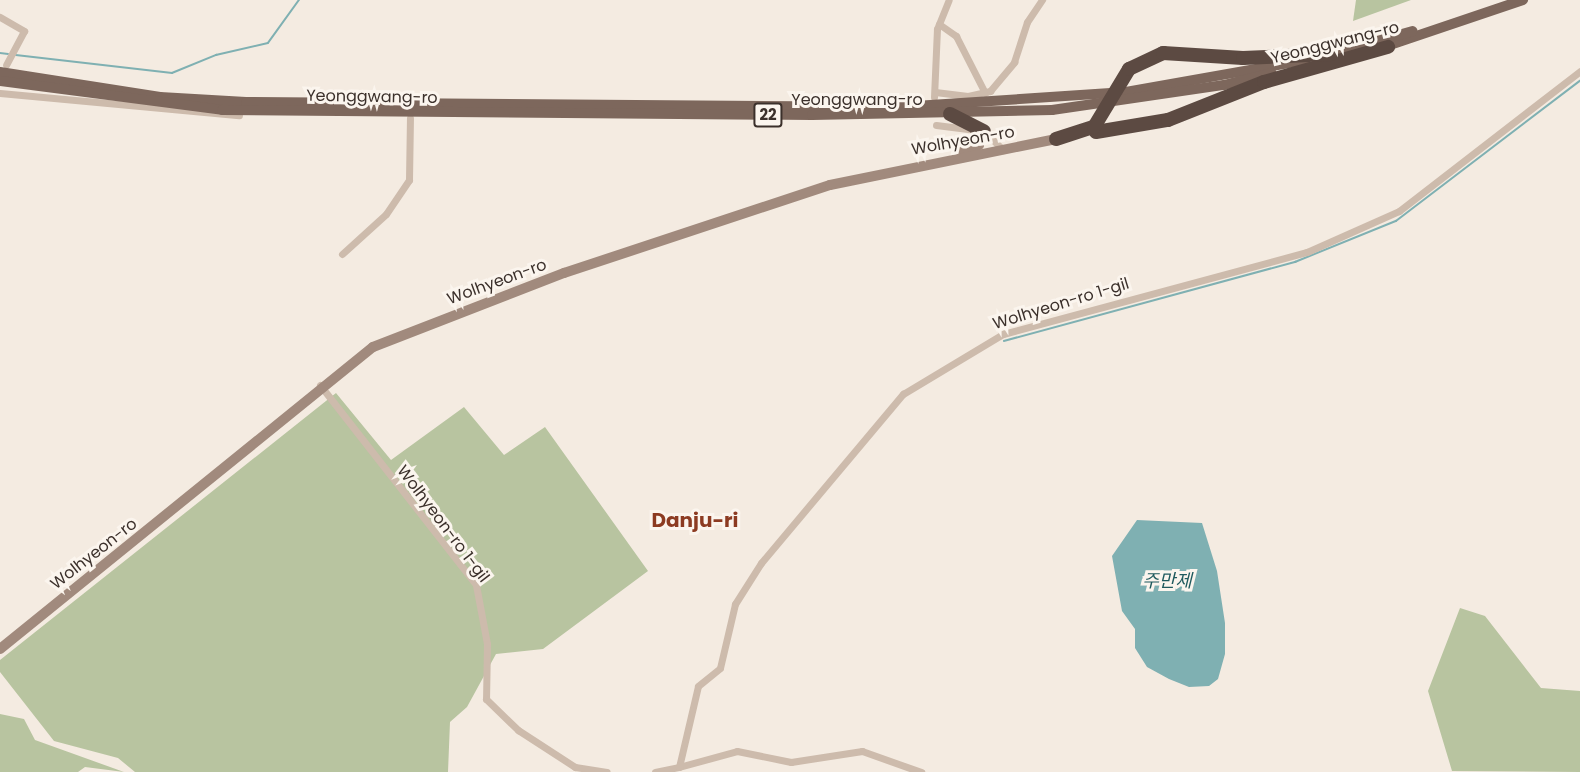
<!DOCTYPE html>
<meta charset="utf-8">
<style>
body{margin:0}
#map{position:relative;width:1580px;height:772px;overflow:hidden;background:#f4ebe1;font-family:Poppins,"Noto Sans KR",sans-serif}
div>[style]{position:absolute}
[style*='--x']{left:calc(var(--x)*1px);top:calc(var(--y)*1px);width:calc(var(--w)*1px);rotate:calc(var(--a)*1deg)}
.green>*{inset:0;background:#b8c4a0}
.water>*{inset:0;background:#7fb0b2}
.stream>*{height:1.5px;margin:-0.75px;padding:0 0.75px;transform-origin:0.75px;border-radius:0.75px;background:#7fb0b2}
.street>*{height:7px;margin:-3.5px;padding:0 3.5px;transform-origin:3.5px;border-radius:3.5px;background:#cdbbac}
.secondary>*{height:10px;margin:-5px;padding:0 5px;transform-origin:5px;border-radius:5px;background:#a18a7d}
.primary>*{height:10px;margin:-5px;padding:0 5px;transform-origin:5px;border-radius:5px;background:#7d675c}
.highway>*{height:14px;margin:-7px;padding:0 7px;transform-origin:7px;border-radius:7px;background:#5c4a42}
span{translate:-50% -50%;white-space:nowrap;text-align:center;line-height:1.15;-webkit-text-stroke:6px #fbf5ee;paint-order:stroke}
.shield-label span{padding:2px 4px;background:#fbf5ee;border:2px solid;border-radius:4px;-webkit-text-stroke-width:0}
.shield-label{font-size:15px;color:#3b302b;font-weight:700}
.street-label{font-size:16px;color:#3b302b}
.water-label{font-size:18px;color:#1f5a5e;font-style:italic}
.quarter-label{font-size:20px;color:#8c3b22;font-weight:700}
</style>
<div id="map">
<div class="green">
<i style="clip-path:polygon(1356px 0,1411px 0,1353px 21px)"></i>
<i style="clip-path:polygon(336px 393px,391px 460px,464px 407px,504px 455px,545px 427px,648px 571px,543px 649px,496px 654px,467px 707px,450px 722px,448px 772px,135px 772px,118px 758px,54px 741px,0 672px,0 660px)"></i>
<i style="clip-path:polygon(1460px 608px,1485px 616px,1541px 688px,1580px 691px,1580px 772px,1452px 771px,1428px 691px)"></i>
<i style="clip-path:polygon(0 714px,24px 719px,35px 740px,124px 772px,85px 767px,78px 772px,0 772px)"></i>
</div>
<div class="water">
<i style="clip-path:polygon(1137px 520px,1202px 523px,1217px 571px,1225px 623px,1225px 654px,1218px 679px,1209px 686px,1189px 687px,1169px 679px,1147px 667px,1135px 648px,1135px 629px,1122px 611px,1112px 556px)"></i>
</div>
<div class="stream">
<i style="--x:0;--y:53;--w:8;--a:7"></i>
<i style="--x:16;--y:55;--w:157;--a:6.6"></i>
<i style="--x:172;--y:73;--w:48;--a:-22.2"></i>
<i style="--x:216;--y:55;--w:53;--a:-13"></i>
<i style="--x:268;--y:43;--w:53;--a:-54.2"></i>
<i style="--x:1004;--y:341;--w:302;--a:-15.2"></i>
<i style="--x:1295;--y:262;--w:109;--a:-22.1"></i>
<i style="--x:1396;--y:221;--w:231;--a:-37.3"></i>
</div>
<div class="street">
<i style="--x:0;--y:17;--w:28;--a:30"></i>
<i style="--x:24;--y:31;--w:38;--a:118"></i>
<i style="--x:939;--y:24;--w:21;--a:35"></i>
<i style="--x:956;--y:36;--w:64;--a:63"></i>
<i style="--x:935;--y:92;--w:33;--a:7"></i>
<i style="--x:968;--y:96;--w:23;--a:-13"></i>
<i style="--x:990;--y:91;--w:38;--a:-50"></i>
<i style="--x:1014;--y:62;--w:42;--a:-72"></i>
<i style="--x:1027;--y:22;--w:27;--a:-56"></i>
<i style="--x:0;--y:93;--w:240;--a:5.3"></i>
<i style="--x:934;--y:97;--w:68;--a:-87.5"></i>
<i style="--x:937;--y:29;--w:31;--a:-68"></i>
<i style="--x:936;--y:125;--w:48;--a:7.1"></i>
<i style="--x:984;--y:131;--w:27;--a:45"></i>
<i style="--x:342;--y:254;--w:59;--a:-42.3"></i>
<i style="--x:386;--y:214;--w:41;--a:-55.9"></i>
<i style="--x:409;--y:180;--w:62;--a:-89.1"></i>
<i style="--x:320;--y:385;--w:254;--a:52"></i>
<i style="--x:476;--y:585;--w:60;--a:79.4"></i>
<i style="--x:487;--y:644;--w:55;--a:91"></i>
<i style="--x:486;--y:699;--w:45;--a:44.1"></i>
<i style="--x:518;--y:730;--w:68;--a:33"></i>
<i style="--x:575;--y:767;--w:32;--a:9"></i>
<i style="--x:679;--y:767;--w:60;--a:-15.4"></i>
<i style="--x:737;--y:751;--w:55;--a:11.5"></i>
<i style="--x:791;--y:762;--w:72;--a:-8.8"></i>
<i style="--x:862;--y:751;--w:63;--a:19.6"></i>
<i style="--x:655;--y:772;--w:25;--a:-12"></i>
<i style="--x:679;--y:767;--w:83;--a:-76.8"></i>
<i style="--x:698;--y:686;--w:28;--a:-39"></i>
<i style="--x:720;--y:668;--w:66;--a:-76.8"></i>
<i style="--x:735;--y:604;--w:49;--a:-57.6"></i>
<i style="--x:761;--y:563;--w:221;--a:-50"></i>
<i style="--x:903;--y:394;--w:117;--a:-31"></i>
<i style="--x:1003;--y:334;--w:315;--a:-15.1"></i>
<i style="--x:1307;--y:252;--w:101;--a:-24"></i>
<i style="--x:1399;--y:211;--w:229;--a:-37.7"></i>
</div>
<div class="secondary">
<i style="--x:962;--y:151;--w:18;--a:-19"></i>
<i style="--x:979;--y:145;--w:9;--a:-77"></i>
<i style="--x:981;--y:136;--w:7;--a:-146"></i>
<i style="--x:0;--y:649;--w:480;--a:-39"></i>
<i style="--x:373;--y:347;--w:205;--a:-21.2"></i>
<i style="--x:564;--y:273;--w:280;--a:-18.3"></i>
<i style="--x:830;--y:185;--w:237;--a:-11.5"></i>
</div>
<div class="primary">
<i style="--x:1381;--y:48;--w:150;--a:-18.7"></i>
<i style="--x:1324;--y:56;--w:92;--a:-15.7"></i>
<i style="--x:0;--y:72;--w:162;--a:8.9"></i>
<i style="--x:160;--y:97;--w:86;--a:3.3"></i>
<i style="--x:246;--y:102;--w:654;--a:0.44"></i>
<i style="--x:900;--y:107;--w:226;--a:-3.8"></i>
<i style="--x:1126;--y:92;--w:182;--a:-10.1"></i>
<i style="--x:0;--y:81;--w:224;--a:7.4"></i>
<i style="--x:222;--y:110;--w:590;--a:0.49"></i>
<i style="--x:812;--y:115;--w:240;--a:-1.2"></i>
<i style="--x:1052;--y:110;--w:174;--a:-8.3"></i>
<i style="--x:1224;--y:85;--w:49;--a:-14"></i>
</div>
<div class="highway">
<i style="--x:950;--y:114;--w:38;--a:27"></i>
<i style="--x:1096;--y:132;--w:73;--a:-9.5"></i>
<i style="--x:1168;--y:120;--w:103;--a:-21.6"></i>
<i style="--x:1264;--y:82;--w:129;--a:-15.8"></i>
<i style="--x:1056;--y:139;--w:40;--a:-18"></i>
<i style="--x:1094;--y:127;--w:68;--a:-58.9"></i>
<i style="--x:1129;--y:69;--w:38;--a:-25"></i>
<i style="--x:1163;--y:53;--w:80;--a:3.6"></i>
<i style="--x:1243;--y:58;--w:88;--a:-2.6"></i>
</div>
<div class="shield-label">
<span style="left:768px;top:115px">22</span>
</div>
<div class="street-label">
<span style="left:1335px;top:43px;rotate:-14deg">Yeonggwang-ro</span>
<span style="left:372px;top:97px;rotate:1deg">Yeonggwang-ro</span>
<span style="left:857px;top:100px">Yeonggwang-ro</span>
<span style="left:963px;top:141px;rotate:-10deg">Wolhyeon-ro</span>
<span style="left:497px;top:282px;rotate:-20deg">Wolhyeon-ro</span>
<span style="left:1061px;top:304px;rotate:-17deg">Wolhyeon-ro 1-gil</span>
<span style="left:443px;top:524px;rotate:53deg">Wolhyeon-ro 1-gil</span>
<span style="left:94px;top:554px;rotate:-38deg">Wolhyeon-ro</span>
</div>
<div class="water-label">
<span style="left:1167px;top:581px">주만제</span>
</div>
<div class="quarter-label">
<span style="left:695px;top:520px">Danju-ri</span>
</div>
</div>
